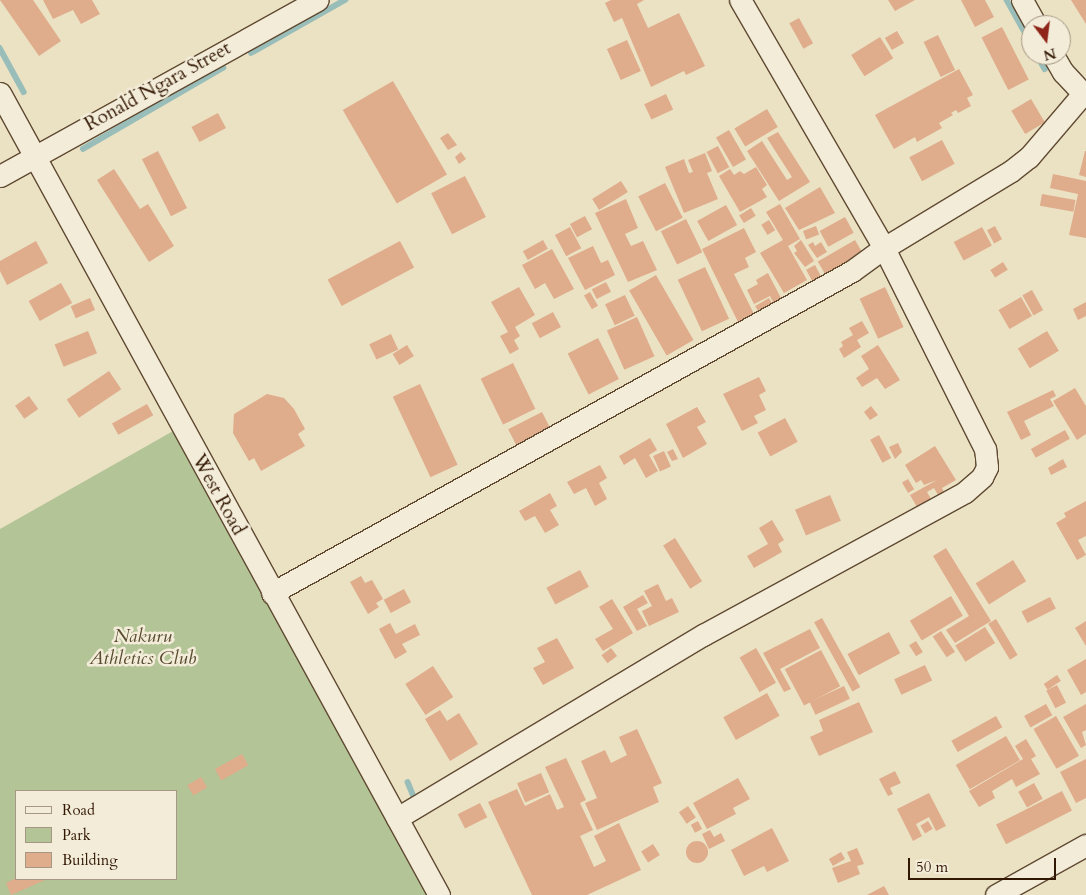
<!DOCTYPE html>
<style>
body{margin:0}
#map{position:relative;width:1086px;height:895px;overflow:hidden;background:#ebe2c4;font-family:Cardo,serif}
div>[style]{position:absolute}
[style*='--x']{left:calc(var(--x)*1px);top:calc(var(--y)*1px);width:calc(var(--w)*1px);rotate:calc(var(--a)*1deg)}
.green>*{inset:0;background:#b3c497}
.stream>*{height:5.5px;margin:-2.75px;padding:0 2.75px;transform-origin:2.75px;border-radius:2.75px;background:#99bdb9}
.building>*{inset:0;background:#dfac8c;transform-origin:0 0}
.round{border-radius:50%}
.roads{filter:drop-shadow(1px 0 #604a32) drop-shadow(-1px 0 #604a32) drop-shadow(0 1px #604a32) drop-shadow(0 -1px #604a32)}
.minor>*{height:21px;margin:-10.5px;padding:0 10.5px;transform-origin:10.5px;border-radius:10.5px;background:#f2ecd9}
span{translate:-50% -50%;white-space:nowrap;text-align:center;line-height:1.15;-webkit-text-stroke:5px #f2ecd9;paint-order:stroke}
.street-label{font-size:19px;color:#321702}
.park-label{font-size:19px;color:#594b2f;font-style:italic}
.legend{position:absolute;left:15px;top:790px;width:162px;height:90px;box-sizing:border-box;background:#f2ecd9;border:1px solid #a59783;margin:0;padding:6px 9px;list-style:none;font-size:15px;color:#321702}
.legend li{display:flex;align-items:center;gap:10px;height:25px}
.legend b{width:25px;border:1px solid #a59783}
.north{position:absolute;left:1021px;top:15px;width:50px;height:50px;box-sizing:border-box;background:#f2ecd9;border:1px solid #a59783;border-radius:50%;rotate:165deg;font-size:14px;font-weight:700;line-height:20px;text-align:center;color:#321702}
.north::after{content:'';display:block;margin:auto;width:18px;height:22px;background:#8f2418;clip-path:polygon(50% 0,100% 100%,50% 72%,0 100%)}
.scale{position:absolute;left:908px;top:858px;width:148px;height:22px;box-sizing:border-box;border:2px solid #321702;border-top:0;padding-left:6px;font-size:15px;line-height:18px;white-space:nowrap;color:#321702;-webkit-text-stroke:4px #f2ecd9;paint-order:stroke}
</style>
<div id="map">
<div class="green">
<i style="clip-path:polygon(evenodd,182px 426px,450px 895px,0 895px,0 529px,182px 426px,16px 791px,176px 791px,176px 879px,16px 879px,16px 791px)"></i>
</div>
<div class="stream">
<i style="--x:1007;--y:0;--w:49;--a:60.8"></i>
<i style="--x:0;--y:48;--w:50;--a:61.4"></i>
<i style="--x:251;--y:53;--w:108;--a:-29.4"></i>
<i style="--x:1037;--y:55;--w:16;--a:60"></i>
<i style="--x:83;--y:149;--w:162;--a:-30.1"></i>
<i style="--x:408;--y:782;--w:22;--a:68"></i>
</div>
<div class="building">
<i style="clip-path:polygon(0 0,33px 0,61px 41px,39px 56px)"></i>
<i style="clip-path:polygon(43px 0,92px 0,100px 14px,81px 24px,73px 10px,53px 19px)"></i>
<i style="clip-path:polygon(611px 0,644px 0,637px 4px,648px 28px,679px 13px,705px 66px,686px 75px,684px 71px,651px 87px,622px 18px,614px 22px,605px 3px)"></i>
<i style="clip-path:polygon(888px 0,915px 0,895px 11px)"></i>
<i style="clip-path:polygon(961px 0,985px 0,994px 17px,975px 27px)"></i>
<i style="clip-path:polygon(1071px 0,1086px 0,1086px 24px)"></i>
<i style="left:799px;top:18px;width:29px;height:11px;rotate:61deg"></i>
<i style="left:1002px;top:27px;width:59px;height:23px;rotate:63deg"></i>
<i style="left:897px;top:31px;width:14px;height:14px;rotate:60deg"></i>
<i style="left:938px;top:35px;width:39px;height:16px;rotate:64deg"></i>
<i style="left:880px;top:37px;width:25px;height:34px;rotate:58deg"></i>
<i style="left:627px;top:40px;width:34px;height:22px;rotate:66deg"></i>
<i style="clip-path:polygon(959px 69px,973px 95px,967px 98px,971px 106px,958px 113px,956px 110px,951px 113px,953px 115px,939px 123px,942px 128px,917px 142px,915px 137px,894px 149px,875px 115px)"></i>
<i style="left:393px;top:81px;width:108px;height:58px;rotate:60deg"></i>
<i style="left:666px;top:94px;width:17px;height:24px;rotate:65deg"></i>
<i style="left:1031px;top:99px;width:27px;height:23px;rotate:59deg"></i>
<i style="left:767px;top:109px;width:21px;height:38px;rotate:59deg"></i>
<i style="left:218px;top:113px;width:17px;height:30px;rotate:62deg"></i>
<i style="left:729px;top:130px;width:34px;height:15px;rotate:60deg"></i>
<i style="clip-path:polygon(778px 132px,810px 182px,779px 201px,747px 151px,762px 141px,787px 180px,792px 177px,767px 138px)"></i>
<i style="clip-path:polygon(448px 133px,457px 145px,448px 150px,440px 138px)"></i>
<i style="left:942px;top:140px;width:27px;height:37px;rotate:62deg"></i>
<i style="left:718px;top:146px;width:24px;height:13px;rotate:62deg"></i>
<i style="left:158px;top:151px;width:64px;height:18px;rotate:63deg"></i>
<i style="clip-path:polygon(1085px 151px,1086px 151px,1086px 177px,1079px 175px)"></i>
<i style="clip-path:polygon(461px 152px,466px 159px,459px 164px,455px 157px)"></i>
<i style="clip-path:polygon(705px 153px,712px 171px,707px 173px,718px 199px,684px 213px,665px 167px,684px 159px,689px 173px,693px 172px,688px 160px)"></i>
<i style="clip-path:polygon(756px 167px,767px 185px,762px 189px,767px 197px,740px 212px,719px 176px,730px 169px,734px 175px,740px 171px,744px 174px)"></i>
<i style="clip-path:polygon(114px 169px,140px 209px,148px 204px,174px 246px,149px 262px,97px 180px)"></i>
<i style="clip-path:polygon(1053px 174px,1086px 181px,1086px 238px,1069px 235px,1078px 194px,1050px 188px)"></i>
<i style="left:465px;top:176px;width:46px;height:38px;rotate:63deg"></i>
<i style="left:621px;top:181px;width:13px;height:34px;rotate:58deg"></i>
<i style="left:665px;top:183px;width:39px;height:30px;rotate:63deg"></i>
<i style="clip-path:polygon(820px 187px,835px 213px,799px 230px,785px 208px)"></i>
<i style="left:1042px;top:194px;width:34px;height:12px;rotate:10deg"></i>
<i style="clip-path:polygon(626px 199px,638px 228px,625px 234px,631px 246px,643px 241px,657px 270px,628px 282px,595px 213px)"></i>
<i style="clip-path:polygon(780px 204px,800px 239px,788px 246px,807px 280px,784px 293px,760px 253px,783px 240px,766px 212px)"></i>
<i style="left:726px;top:205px;width:23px;height:33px;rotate:61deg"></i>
<i style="left:751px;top:208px;width:9px;height:14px;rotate:58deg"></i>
<i style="left:585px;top:216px;width:15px;height:17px;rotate:62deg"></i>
<i style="left:845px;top:217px;width:18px;height:29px;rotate:61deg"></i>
<i style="left:686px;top:219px;width:37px;height:28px;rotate:64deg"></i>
<i style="left:769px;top:220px;width:12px;height:9px;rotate:59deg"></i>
<i style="left:816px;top:226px;width:9px;height:14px;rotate:69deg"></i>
<i style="left:995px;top:226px;width:15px;height:9px;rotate:62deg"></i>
<i style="left:570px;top:227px;width:24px;height:17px;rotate:62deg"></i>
<i style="left:982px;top:227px;width:21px;height:32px;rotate:62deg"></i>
<i style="clip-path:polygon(744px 228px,756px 252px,745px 258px,749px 267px,734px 274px,755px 316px,739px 324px,702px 249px)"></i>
<i style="left:543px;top:240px;width:10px;height:23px;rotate:61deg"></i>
<i style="clip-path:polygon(801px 240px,814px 261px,805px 267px,794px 253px,797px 251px,794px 246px)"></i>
<i style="left:855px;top:240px;width:16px;height:43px;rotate:60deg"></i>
<i style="clip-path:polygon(36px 241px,48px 263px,7px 285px,0 271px,0 261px)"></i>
<i style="left:400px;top:241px;width:30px;height:82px;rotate:62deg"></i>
<i style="clip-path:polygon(813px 242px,815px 246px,821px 242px,827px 252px,817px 258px,808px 245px)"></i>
<i style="clip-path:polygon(593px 246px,601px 263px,608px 260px,615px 275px,585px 290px,568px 258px)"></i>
<i style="clip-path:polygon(552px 249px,574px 289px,554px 299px,545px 283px,535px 289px,522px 265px)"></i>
<i style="left:1003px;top:262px;width:9px;height:15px;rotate:58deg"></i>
<i style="left:815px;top:265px;width:15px;height:10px;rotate:62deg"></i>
<i style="left:705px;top:267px;width:57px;height:30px;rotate:65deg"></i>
<i style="clip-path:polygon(768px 273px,782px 300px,774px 304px,770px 296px,754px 304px,747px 290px,758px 284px,756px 280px)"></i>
<i style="left:656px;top:275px;width:75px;height:31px;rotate:60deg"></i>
<i style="left:606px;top:282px;width:11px;height:16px;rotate:63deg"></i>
<i style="left:61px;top:283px;width:23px;height:37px;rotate:61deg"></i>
<i style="clip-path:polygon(519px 287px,535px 315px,515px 327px,520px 336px,514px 340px,519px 349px,510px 354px,500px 336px,508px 332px,491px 302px)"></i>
<i style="left:885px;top:287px;width:44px;height:28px;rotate:65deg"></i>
<i style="left:1032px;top:290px;width:23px;height:11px;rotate:61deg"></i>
<i style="left:590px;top:292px;width:16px;height:7px;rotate:60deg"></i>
<i style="left:625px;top:295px;width:23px;height:22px;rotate:65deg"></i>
<i style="left:1021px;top:297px;width:22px;height:26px;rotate:60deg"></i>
<i style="left:90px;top:298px;width:13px;height:21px;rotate:67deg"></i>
<i style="left:769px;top:298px;width:8px;height:16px;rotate:60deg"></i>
<i style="clip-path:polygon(1086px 302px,1086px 316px,1078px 320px,1073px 309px)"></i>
<i style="left:553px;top:312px;width:17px;height:24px;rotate:62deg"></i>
<i style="left:637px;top:317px;width:43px;height:33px;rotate:66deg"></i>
<i style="clip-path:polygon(862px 321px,869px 333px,857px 340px,861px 347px,844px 358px,839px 349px,843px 346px,841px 342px,853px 335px,849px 328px)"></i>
<i style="left:88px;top:331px;width:24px;height:36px;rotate:68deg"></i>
<i style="left:1047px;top:331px;width:23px;height:34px;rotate:59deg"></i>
<i style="left:391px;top:334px;width:17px;height:24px;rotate:65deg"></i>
<i style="left:598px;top:338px;width:46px;height:34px;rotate:63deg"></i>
<i style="left:407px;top:345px;width:13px;height:17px;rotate:58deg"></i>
<i style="clip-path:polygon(878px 345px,900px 380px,885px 389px,877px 378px,862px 387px,856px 378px,869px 369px,861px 356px)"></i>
<i style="left:513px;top:363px;width:51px;height:36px;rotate:64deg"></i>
<i style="left:109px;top:371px;width:22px;height:51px;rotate:56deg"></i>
<i style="clip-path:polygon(759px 377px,766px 391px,759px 395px,766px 410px,754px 416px,758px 423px,742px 431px,723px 394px)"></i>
<i style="left:420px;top:384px;width:89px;height:30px;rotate:65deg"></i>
<i style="clip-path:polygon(1075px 388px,1086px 406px,1086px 434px,1077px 440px,1053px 401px)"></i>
<i style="clip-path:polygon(1053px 390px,1056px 396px,1050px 399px,1054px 406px,1024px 421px,1031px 435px,1021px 440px,1007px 412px)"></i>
<i style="clip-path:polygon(267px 394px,284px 398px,294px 409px,305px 429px,298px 434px,305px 446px,261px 471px,254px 458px,249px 461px,233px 433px,234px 414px)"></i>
<i style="left:29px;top:396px;width:16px;height:17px;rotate:55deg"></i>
<i style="left:147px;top:404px;width:13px;height:40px;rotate:61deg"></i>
<i style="clip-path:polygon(871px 406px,878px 415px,870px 420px,864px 412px)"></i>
<i style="clip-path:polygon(697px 407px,706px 422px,697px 427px,707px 444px,683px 458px,666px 424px)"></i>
<i style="left:542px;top:412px;width:20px;height:38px;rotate:63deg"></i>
<i style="left:785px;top:418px;width:27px;height:31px;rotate:62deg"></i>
<i style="left:1065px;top:430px;width:10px;height:39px;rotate:61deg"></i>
<i style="left:879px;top:435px;width:26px;height:10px;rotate:62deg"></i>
<i style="clip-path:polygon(650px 438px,657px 450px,649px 455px,658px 471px,646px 478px,635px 458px,624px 465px,619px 456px)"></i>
<i style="clip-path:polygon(898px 443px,902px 452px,895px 459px,889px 447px)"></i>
<i style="clip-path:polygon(935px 446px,956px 480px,942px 488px,944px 492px,938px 495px,934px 488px,927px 492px,931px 499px,917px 507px,910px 495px,937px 480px,924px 485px,921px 480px,916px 483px,905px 465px)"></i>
<i style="clip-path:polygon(673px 449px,678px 459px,672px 461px,667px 452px)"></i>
<i style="left:664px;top:451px;width:17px;height:12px;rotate:66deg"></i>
<i style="clip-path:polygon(1063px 459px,1067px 467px,1051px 475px,1048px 468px)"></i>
<i style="clip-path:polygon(600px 465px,607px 478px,599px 483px,607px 499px,595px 506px,586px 488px,574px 494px,567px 482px)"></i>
<i style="left:908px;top:479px;width:12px;height:7px;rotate:59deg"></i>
<i style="clip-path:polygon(550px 493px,557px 506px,550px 510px,559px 525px,545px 533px,535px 516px,525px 521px,519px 511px)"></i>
<i style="left:830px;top:495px;width:28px;height:38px;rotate:67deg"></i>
<i style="clip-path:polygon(1086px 501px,1086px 536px,1078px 540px,1086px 555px,1077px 560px,1056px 523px,1066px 517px,1064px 513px)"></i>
<i style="clip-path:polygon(772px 520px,784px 540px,778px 544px,782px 552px,754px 568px,747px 556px,768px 544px,759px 528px)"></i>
<i style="left:675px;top:538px;width:51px;height:14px;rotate:58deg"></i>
<i style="clip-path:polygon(946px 548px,991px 621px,955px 643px,946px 630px,969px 616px,933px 556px)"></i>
<i style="left:1013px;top:560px;width:25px;height:44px;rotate:58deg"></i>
<i style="left:580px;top:570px;width:19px;height:38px;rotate:62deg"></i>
<i style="clip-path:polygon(361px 576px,365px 583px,372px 580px,383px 599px,376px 603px,379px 607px,368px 614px,350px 582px)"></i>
<i style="clip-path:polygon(658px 584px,666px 601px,672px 598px,679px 612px,649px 626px,642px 611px,652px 606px,644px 591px)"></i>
<i style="left:404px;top:589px;width:15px;height:23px;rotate:62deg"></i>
<i style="clip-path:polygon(643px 595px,648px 603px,637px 609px,647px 626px,637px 631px,623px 607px)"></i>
<i style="left:951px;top:596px;width:23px;height:48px;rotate:59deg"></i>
<i style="left:1050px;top:597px;width:13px;height:32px;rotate:63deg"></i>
<i style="clip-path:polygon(612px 599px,633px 633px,603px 651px,595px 639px,613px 629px,599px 607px)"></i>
<i style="left:822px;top:618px;width:79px;height:9px;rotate:61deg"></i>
<i style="left:996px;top:619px;width:42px;height:9px;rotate:59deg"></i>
<i style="clip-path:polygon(1086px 621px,1086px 646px,1075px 628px)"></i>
<i style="clip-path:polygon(390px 623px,396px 634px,415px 624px,420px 635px,402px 644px,407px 652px,395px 659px,379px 629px)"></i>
<i style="left:985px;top:627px;width:19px;height:35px;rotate:58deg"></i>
<i style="clip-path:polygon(810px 629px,820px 648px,780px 669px,791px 689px,784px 692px,763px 653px)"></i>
<i style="left:941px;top:631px;width:25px;height:10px;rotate:56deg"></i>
<i style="left:889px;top:632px;width:24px;height:47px;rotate:62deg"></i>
<i style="clip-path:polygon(557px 638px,574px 668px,543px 685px,533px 668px,545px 662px,537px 648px)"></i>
<i style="left:916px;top:641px;width:13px;height:8px;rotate:58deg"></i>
<i style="left:611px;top:648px;width:10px;height:12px;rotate:53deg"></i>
<i style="left:756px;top:648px;width:40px;height:19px;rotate:60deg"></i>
<i style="left:821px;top:650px;width:41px;height:41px;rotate:62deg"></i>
<i style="clip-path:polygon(1086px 659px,1086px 692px,1081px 695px,1067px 670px)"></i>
<i style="left:925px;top:665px;width:17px;height:34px;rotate:65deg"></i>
<i style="left:433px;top:666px;width:37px;height:33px;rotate:57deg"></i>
<i style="left:1057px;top:675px;width:7px;height:16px;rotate:56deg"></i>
<i style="left:1057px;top:685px;width:20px;height:12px;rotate:63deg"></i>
<i style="left:844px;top:686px;width:14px;height:38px;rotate:65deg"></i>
<i style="left:767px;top:693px;width:26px;height:50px;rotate:61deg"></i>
<i style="clip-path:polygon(859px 702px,873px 732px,819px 756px,810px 737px,823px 731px,819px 720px)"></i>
<i style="left:1046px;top:704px;width:13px;height:25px;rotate:61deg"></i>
<i style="clip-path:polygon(1086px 704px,1086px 730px,1082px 732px,1086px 745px,1081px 748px,1063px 717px)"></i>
<i style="clip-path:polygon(440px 710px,447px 721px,459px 713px,478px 744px,450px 761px,425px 719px)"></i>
<i style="left:996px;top:716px;width:13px;height:51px;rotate:61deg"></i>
<i style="left:1056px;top:716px;width:46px;height:26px;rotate:60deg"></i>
<i style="clip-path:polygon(637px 729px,662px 783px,653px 787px,659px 802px,597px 830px,585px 803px,597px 798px,581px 761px,605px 750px,611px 763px,627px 755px,619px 737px)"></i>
<i style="left:1006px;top:736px;width:28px;height:58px;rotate:60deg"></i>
<i style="clip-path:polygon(1026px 739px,1036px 756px,1031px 759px,1040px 774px,1016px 787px,1012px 779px,992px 791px,995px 798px,979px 807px,969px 791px,1023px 759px,1015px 746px)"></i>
<i style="left:242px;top:754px;width:13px;height:31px;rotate:61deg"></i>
<i style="clip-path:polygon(566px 758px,586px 800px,580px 803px,593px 830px,580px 836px,594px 867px,606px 861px,594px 836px,619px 823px,641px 870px,587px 895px,532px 895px,488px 802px,517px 789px,525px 806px,550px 794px,557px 810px,564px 807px,545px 767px)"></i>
<i style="clip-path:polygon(1086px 759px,1086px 798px,1076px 803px,1060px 772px)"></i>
<i style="clip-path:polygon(895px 771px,901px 783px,890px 788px,893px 794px,888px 796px,879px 779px)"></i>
<i style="left:541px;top:773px;width:21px;height:26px;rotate:67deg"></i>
<i style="left:201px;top:777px;width:12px;height:16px;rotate:59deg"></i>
<i style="clip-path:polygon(738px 778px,750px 799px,733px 808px,736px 814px,707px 829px,693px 803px)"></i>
<i style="left:1034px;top:783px;width:18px;height:18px;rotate:61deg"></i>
<i style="left:1062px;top:791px;width:22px;height:74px;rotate:63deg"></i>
<i style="clip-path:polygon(929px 793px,946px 826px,936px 831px,929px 817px,916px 824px,922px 836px,913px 841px,897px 809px)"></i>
<i style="left:480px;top:803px;width:16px;height:25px;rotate:63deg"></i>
<i style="left:688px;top:806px;width:14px;height:11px;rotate:56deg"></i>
<i style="left:698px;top:821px;width:9px;height:8px;rotate:63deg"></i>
<i style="left:928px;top:821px;width:9px;height:9px;rotate:58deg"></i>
<i style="clip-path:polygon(772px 828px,789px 861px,767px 872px,764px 866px,744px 876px,731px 850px)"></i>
<i style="clip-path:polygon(710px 830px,714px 837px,721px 833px,725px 841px,709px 849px,702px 834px)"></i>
<i class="round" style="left:686px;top:841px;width:22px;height:22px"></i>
<i style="left:653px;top:844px;width:13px;height:14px;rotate:58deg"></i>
<i style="clip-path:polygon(857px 848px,864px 864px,857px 866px,860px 874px,838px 883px,832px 868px,851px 861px,847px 852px)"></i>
<i style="left:841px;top:852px;width:8px;height:14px;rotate:60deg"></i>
<i style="clip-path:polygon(16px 878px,44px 879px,45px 880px,11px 895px,6px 883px)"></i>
<i style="clip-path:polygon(884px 886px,889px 895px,867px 895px)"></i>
</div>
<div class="roads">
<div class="minor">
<i style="--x:1022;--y:0;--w:29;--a:61"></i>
<i style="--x:1053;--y:55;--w:20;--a:60"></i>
<i style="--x:1063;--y:72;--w:34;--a:47"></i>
<i style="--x:0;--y:93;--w:914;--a:61.3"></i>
<i style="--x:0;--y:176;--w:363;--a:-29"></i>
<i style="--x:272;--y:593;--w:663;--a:-29.04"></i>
<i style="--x:852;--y:271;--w:39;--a:-36"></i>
<i style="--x:884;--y:248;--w:149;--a:-31.2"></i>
<i style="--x:1011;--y:171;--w:23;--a:-38"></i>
<i style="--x:1029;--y:157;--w:82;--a:-49.5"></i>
<i style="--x:397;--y:818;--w:357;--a:-30.9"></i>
<i style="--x:703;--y:635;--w:298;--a:-28.6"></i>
<i style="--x:965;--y:492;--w:23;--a:-41"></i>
<i style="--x:982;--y:477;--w:11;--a:-63"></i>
<i style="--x:987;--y:467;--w:18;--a:-96"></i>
<i style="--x:985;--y:449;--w:225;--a:-116.7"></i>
<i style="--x:884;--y:248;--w:287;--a:-120.1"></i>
<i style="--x:996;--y:895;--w:103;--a:-29.1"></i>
</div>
</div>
<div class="street-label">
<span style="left:158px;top:87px;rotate:-29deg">Ronald Ngara Street</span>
<span style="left:218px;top:495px;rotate:61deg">West Road</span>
</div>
<div class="park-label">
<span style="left:143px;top:648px">Nakuru<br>Athletics Club</span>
</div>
<ul class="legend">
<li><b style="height:6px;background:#f2ecd9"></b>Road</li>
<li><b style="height:14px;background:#b3c497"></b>Park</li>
<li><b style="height:14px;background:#dfac8c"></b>Building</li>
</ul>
<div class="north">N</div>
<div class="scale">50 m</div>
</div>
